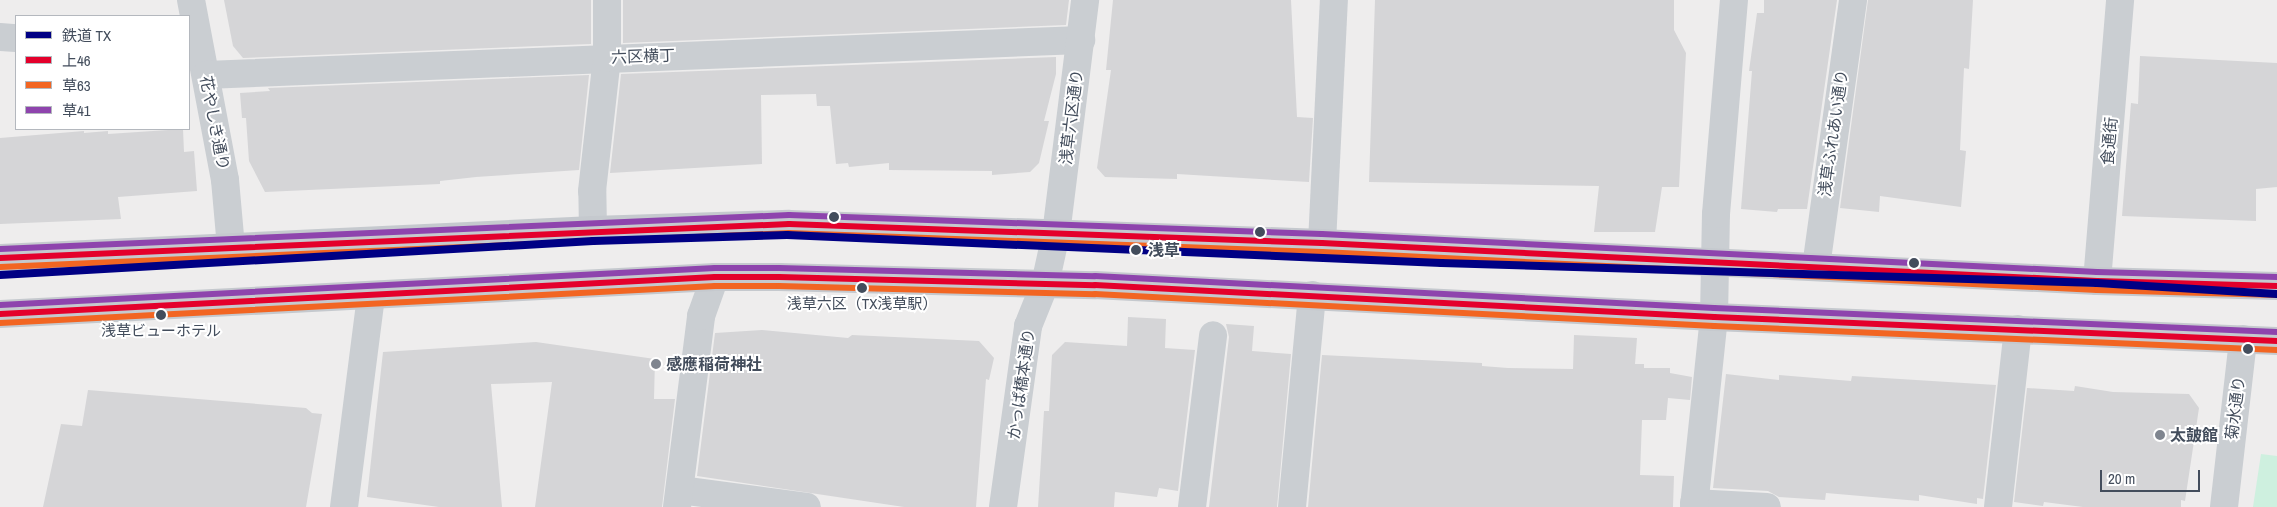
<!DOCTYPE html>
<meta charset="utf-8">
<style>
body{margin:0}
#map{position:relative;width:2277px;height:507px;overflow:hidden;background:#eeeded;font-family:"Archivo Narrow","Noto Sans JP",sans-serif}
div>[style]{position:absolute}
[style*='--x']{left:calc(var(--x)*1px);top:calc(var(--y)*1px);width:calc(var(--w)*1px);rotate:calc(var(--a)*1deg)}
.green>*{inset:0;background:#cef0df}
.building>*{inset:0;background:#d5d5d7}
.minor>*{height:28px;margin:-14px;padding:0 14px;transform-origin:14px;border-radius:14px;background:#caced2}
.major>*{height:28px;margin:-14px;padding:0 14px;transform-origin:14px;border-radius:14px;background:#c5c9ce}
.bus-1>*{height:6px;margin:-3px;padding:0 3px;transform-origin:3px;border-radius:3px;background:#e4002b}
.bus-2>*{height:6px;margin:-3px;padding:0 3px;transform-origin:3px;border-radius:3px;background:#f26522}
.bus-3>*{height:6px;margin:-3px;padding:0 3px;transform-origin:3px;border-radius:3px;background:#8e44ad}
.rail-1>*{height:8px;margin:-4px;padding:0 4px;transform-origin:4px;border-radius:4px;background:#000084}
.dots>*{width:14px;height:14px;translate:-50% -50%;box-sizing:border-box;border:2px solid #fff;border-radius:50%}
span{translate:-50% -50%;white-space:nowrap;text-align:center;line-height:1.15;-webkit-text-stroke:4px #fff;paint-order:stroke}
.bus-label{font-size:15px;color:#434d5c}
.street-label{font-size:16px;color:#434d5c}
.stop-label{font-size:16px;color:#434d5c;font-weight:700}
.left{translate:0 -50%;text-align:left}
.poi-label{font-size:16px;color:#434d5c;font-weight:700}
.legend{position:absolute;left:15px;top:15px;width:175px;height:115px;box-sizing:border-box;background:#fff;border:1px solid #b4b8be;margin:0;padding:6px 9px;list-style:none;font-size:15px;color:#434d5c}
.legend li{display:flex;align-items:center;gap:10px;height:25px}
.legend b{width:25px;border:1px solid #b4b8be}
.scale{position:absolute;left:2100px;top:470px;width:100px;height:22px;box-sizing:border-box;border:2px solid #434d5c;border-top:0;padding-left:6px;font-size:15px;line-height:18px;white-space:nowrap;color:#434d5c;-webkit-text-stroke:4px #fff;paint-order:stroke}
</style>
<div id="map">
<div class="green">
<i style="clip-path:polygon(2261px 454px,2277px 456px,2277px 507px,2253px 507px)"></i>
</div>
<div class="building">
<i style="clip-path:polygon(224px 0,591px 0,591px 44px,243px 58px,233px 46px)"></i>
<i style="clip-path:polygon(623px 0,1069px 0,1066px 25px,623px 43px)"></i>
<i style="clip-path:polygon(1113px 0,1291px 0,1297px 117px,1313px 118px,1309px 182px,1177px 174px,1177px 179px,1105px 177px,1097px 168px,1111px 70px,1106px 70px)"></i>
<i style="clip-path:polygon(1375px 0,1674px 0,1674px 30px,1686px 53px,1679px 187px,1662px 187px,1655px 232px,1594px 232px,1599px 186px,1369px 182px)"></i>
<i style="clip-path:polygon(1764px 0,1837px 0,1807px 209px,1778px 209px,1777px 212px,1741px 209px,1752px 71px,1749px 71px,1757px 13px,1764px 13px)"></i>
<i style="clip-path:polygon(1868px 0,1973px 0,1969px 69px,1964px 68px,1960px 150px,1966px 151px,1961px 207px,1880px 196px,1879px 212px,1840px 208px)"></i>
<i style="clip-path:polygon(2140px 56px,2277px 63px,2277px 187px,2256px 189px,2256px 221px,2122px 216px,2131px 103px,2138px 104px)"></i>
<i style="clip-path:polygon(1056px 57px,1056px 74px,1044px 121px,1049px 121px,1039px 163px,1030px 172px,992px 175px,992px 171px,889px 170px,889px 163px,849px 167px,848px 163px,836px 164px,830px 106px,817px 106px,816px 94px,761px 95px,762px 164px,610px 173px,621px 74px)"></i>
<i style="clip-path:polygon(589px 75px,579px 170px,476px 177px,440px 181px,440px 184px,265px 192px,249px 161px,246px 118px,242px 118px,240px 93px,270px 91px,268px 88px)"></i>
<i style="clip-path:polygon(183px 129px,184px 152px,194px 151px,197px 191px,118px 197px,121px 219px,0 224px,0 138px,84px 131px,84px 133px,108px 131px,108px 134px)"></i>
<i style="clip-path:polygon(1128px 317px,1166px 319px,1165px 348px,1195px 350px,1178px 491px,1159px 488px,1157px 497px,1115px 492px,1114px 507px,1038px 507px,1044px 411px,1049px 411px,1052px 355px,1065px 342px,1127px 346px)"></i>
<i style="clip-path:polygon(1226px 324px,1254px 326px,1252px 351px,1291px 354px,1277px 507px,1209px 507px,1229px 337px)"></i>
<i style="clip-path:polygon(762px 330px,848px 338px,852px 335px,979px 341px,994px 358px,989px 380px,986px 379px,976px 507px,904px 507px,697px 476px,715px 333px)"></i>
<i style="clip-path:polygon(1574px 335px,1637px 338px,1635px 364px,1644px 364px,1644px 368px,1670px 368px,1670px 373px,1692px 377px,1690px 400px,1668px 398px,1666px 420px,1642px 420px,1640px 475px,1674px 476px,1673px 507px,1308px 507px,1322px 355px,1482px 363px,1482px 366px,1508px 368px,1573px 369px)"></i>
<i style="clip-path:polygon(536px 342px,655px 359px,654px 399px,675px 399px,662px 507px,535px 507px,552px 382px,491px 384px,502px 507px,439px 507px,367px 497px,383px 352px)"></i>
<i style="clip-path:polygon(1726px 374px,1779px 380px,1779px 375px,1851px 381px,1852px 376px,1996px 385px,1983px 499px,1977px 498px,1977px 504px,1919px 495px,1919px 501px,1826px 493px,1825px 500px,1779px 497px,1768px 491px,1713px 488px)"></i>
<i style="clip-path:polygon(2075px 386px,2113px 392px,2189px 394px,2199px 408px,2185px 501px,2181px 500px,2181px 507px,2083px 507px,2044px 502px,2043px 506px,2014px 502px,2027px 388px,2074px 391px)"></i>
<i style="clip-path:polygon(88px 390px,306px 408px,312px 413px,322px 414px,306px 507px,43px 507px,61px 424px,82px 426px)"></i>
</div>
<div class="minor">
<i style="--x:191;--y:0;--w:183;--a:79.3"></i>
<i style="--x:225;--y:180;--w:67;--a:84.9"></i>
<i style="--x:0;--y:37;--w:16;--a:4"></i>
<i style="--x:206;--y:75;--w:876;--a:-2.29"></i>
<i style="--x:593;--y:230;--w:39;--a:-91"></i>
<i style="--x:592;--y:191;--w:134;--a:-83.6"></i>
<i style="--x:607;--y:58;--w:58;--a:-90"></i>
<i style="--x:1322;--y:243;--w:243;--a:-87.2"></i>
<i style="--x:1816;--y:267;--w:270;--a:-82.1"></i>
<i style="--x:2097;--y:281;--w:282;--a:-85.3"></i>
<i style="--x:680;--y:490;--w:128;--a:7.6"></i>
<i style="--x:1694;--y:503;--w:73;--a:3.1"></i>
<i style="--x:344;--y:507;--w:212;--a:-82.7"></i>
<i style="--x:677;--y:507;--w:193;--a:-82.8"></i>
<i style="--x:701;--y:316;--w:41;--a:-70.3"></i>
<i style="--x:1003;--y:507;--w:183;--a:-82.1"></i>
<i style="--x:1028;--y:326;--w:45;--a:-68"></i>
<i style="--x:1045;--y:284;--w:51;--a:-77.6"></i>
<i style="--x:1056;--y:234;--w:236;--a:-82.9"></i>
<i style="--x:1192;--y:507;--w:173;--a:-83"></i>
<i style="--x:1292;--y:507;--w:213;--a:-84.6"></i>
<i style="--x:1694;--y:507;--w:191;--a:-84"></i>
<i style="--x:1714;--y:317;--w:103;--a:-88.9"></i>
<i style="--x:1716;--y:214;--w:215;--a:-85.2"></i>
<i style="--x:1998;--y:507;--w:179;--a:-83.6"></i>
<i style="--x:2224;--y:507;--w:169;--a:-83.5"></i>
</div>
<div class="major">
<i style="--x:0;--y:258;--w:594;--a:-2.7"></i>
<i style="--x:593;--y:230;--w:196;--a:-1.8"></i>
<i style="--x:789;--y:224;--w:533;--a:2.04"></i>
<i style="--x:1322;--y:243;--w:776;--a:2.81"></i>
<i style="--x:2097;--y:281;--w:180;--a:1.6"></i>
<i style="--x:0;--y:314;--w:716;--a:-2.96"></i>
<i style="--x:715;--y:277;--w:64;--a:0"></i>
<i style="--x:779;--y:277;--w:316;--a:1.5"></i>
<i style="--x:1095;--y:285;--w:620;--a:2.96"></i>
<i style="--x:1714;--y:317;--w:564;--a:2.44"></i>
</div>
<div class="bus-1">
<i style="--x:0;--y:258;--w:790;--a:-2.47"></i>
<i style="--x:789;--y:224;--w:533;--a:2.04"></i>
<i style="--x:1322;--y:243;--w:776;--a:2.81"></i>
<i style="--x:2097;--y:281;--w:180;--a:1.6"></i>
<i style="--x:0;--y:314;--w:716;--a:-2.96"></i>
<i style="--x:715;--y:277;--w:64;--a:0"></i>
<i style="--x:779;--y:277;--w:316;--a:1.5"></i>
<i style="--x:1095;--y:285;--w:620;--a:2.96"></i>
<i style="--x:1714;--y:317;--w:564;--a:2.44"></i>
</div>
<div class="bus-2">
<i style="--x:0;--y:267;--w:790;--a:-2.47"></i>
<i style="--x:789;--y:233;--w:533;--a:2.04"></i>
<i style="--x:1322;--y:252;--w:776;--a:2.81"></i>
<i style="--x:2097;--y:290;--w:180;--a:1.6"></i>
<i style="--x:0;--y:323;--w:716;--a:-2.96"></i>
<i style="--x:715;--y:286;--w:64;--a:0"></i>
<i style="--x:779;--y:286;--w:316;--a:1.5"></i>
<i style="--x:1095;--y:294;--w:620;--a:2.96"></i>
<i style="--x:1714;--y:326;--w:564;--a:2.44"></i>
</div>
<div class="bus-3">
<i style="--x:0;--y:249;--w:790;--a:-2.47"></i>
<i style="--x:789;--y:215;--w:533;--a:2.04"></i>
<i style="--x:1322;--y:234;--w:776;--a:2.81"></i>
<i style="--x:2097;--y:272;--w:180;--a:1.6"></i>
<i style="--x:0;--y:305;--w:716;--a:-2.96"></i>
<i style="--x:715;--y:268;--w:64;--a:0"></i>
<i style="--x:779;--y:268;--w:316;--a:1.5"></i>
<i style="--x:1095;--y:276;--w:620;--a:2.96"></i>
<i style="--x:1714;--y:308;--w:564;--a:2.44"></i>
</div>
<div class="rail-1">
<i style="--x:0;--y:275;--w:594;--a:-3.28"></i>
<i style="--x:593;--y:241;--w:194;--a:-1.8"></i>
<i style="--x:787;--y:235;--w:655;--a:2.45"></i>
<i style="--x:1441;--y:263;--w:656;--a:1.75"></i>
<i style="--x:2097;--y:283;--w:180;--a:3.5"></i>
</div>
<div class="dots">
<i style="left:834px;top:217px;background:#434d5c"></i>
<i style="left:1260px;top:232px;background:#434d5c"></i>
<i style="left:1136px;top:250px;background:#434d5c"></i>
<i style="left:1914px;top:263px;background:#434d5c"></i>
<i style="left:862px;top:288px;background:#434d5c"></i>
<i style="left:161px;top:315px;background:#434d5c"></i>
<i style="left:2248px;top:349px;background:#434d5c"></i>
<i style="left:656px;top:364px;background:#7f858f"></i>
<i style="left:2160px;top:435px;background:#7f858f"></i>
</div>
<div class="bus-label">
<span style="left:862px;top:304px">浅草六区（TX浅草駅）</span>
<span style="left:161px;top:331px">浅草ビューホテル</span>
</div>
<div class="street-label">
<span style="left:643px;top:56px;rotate:-2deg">六区横丁</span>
<span style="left:1071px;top:117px;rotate:-83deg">浅草六区通り</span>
<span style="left:215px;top:123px;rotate:79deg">花やしき通り</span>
<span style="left:1833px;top:133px;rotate:-82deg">浅草ふれあい通り</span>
<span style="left:2109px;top:141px;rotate:-85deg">食通街</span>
<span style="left:1021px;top:384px;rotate:-82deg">かっぱ橋本通り</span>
<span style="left:2235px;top:408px;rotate:-83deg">菊水通り</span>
</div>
<div class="stop-label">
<span class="left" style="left:1148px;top:250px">浅草</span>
</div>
<div class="poi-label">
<span class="left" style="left:666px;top:364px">感應稲荷神社</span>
<span class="left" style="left:2170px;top:435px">太皷館</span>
</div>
<ul class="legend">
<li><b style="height:6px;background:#000084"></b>鉄道 TX</li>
<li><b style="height:6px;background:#e4002b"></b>上46</li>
<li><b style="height:6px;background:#f26522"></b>草63</li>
<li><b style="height:6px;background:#8e44ad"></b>草41</li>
</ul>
<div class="scale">20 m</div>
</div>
